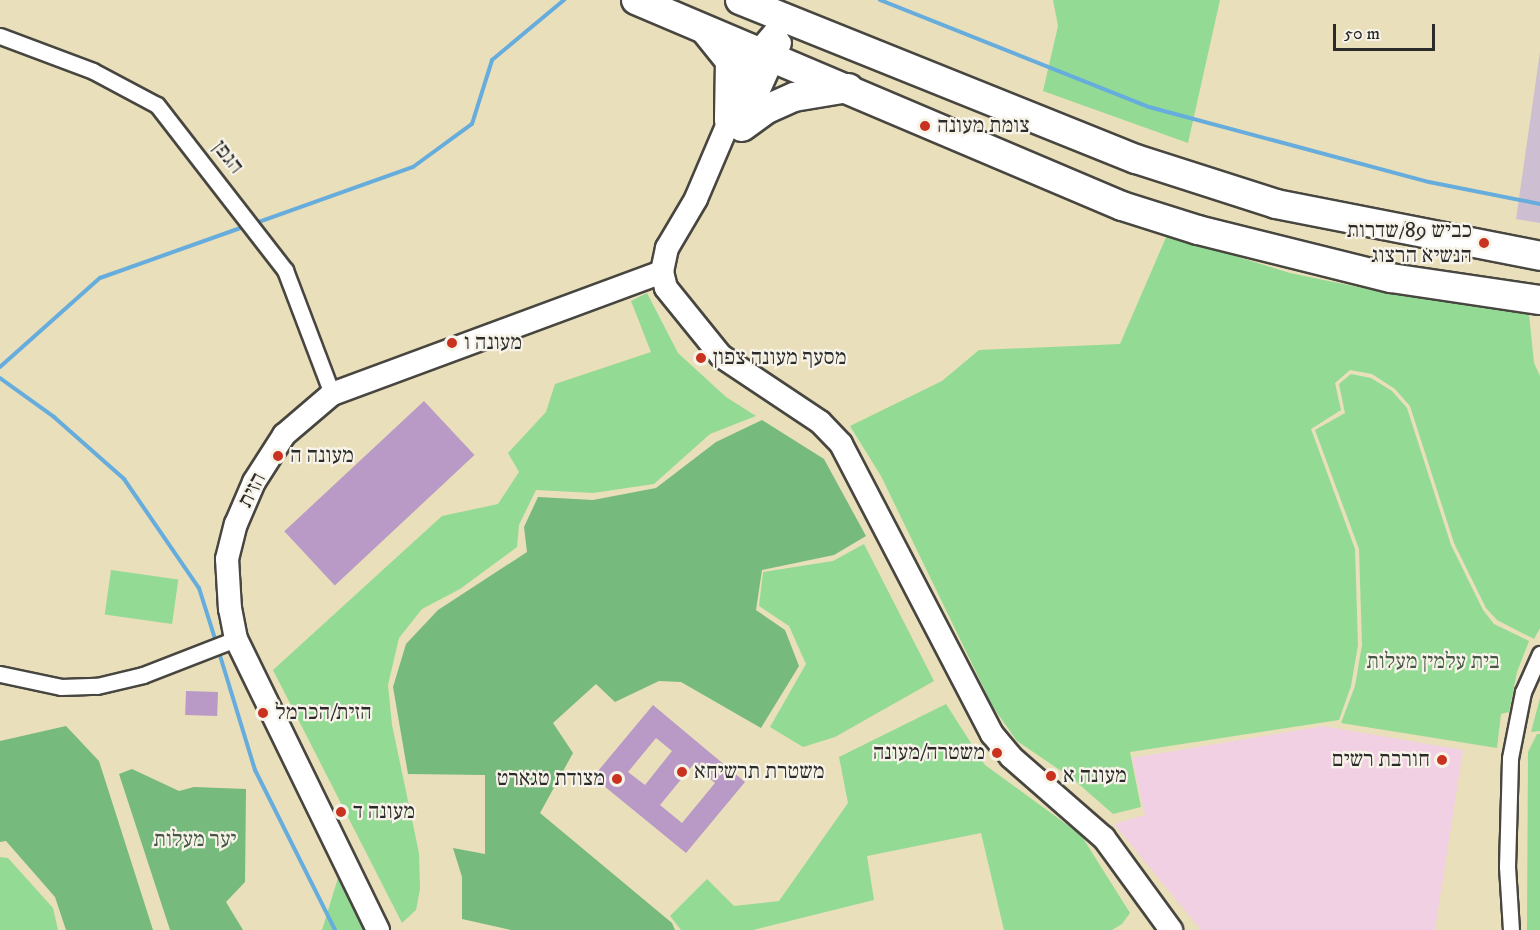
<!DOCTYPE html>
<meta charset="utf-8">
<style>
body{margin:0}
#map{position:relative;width:1540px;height:930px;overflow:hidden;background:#e9dfba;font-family:"IM FELL DW Pica","Frank Ruhl Libre",serif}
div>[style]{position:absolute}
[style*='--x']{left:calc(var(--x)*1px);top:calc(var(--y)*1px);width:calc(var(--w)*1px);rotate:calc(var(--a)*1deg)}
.built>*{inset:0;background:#f1d0e3}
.industrial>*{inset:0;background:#cebed1}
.green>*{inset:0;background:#93da94;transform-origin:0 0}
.forest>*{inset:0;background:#76ba7e}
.stream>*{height:4px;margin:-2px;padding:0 2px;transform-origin:2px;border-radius:2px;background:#66addd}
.building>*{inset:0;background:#b99ac6;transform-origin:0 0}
.roads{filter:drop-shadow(2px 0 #484640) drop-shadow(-2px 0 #484640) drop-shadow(0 2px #484640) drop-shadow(0 -2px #484640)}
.street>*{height:15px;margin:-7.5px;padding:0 7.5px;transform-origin:7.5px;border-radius:7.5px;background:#fff}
.secondary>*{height:22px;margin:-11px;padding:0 11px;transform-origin:11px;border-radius:11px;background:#fff}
.highway>*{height:28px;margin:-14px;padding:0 14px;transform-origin:14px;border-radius:14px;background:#fff}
.dots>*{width:16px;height:16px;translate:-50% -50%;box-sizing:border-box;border:3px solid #f7f3e8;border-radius:50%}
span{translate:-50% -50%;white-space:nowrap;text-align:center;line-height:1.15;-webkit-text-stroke:4.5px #f7f3e8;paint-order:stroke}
.poi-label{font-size:22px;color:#2b2b2b}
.left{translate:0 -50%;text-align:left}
.right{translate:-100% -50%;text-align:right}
.street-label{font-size:22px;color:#2b2b2b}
.park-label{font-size:22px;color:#455745}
.scale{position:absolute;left:1333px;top:24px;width:102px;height:27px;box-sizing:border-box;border:3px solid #2b2b2b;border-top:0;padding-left:8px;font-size:18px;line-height:21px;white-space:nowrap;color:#2b2b2b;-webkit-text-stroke:4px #f7f3e8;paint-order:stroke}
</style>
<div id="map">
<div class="built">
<i style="clip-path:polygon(1323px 726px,1463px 750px,1435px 930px,1201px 930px,1114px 824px,1145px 815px,1132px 758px)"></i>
</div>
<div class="industrial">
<i style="clip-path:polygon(1540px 52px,1540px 223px,1516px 219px)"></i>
</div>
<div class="green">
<i style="clip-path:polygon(1053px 0,1220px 0,1188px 143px,1043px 91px,1058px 26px)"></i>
<i style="clip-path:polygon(1167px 235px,1290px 273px,1377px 291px,1529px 314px,1534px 363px,1540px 376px,1540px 628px,1534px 639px,1497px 620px,1486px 608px,1454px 543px,1410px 406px,1395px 389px,1372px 374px,1350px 370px,1335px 383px,1341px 410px,1311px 429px,1355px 549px,1358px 645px,1351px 686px,1339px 720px,1130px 752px,1141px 807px,1113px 814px,1073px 779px,1017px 741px,993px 707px,881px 476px,850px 426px,942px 381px,979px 350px,1120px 344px)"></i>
<i style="clip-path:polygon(647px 293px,678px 353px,726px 397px,756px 416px,710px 434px,654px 484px,593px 493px,536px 490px,519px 525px,517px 547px,460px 589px,422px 609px,399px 638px,388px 685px,392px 725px,419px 853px,420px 889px,416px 910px,402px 923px,273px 670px,442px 516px,498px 504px,519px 472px,508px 453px,546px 412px,555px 384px,651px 352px,631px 301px)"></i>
<i style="clip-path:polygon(1351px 374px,1371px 378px,1392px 391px,1407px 408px,1451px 545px,1483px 610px,1494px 624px,1529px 641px,1517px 672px,1509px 712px,1501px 714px,1497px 748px,1341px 723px,1355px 686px,1362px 645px,1359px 549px,1315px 430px,1345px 413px,1339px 384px)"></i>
<i style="clip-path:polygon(864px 544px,934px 681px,835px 737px,803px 747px,770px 727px,806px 664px,789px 626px,759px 606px,763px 572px,833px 561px)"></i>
<i style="left:111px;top:570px;width:68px;height:45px;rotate:8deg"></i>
<i style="clip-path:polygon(1540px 698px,1540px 731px,1531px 732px)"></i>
<i style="clip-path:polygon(946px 704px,985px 765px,1081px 835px,1130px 913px,1122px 924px,1112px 930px,1004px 930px,981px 833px,867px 856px,874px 900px,753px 930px,681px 930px,670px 916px,707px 879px,734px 906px,779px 901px,848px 803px,839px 757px)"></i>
<i style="clip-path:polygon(1537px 734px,1540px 734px,1540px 930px,1527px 930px,1528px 752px)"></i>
<i style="clip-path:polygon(0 857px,8px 858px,53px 908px,58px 930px,0 930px)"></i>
<i style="clip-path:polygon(338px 878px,366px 930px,322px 930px)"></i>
</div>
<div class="forest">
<i style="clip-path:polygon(762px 420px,824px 459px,866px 536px,834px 555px,762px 570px,756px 610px,785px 630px,799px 666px,761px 728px,681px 682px,659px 681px,615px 702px,596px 684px,553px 723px,573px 753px,540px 813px,672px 923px,675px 930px,511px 930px,462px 919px,462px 877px,453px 848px,485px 854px,485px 775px,408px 774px,393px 687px,406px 644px,438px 610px,527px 552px,524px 527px,538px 497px,593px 500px,656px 488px,716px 442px)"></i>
<i style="clip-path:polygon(66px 726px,99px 761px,153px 930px,66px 930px,55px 897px,6px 841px,0 842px,0 741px)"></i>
<i style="clip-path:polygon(132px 769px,179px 791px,194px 787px,246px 789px,245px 882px,226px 902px,243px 930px,170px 930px,119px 774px)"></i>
</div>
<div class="stream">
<i style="--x:880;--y:0;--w:289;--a:21.7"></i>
<i style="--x:1149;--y:107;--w:290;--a:15"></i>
<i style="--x:1429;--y:182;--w:113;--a:11.2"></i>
<i style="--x:253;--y:224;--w:170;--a:-19.6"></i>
<i style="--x:413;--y:167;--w:73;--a:-36.1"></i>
<i style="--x:472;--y:124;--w:67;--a:-72.6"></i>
<i style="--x:492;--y:60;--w:94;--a:-39.8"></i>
<i style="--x:0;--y:367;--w:134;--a:-41.7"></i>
<i style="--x:100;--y:278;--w:155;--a:-19.6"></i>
<i style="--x:0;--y:378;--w:67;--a:35.8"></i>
<i style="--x:54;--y:417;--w:94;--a:41.5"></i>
<i style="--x:124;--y:479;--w:132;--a:55.5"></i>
<i style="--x:199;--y:588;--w:57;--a:72.5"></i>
<i style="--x:218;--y:649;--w:127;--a:73"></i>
<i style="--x:255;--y:770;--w:179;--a:63.4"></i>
</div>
<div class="building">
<i style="left:424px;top:401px;width:74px;height:191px;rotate:47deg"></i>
<i style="left:186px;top:691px;width:32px;height:24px;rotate:2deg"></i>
<i style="clip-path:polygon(evenodd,653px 705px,745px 782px,686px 853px,593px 777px,653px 705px,656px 738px,672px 751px,645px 785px,628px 772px,656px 738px,653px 705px,693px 765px,715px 783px,682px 823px,660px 805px,693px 765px)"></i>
</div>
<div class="roads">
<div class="street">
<i style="--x:0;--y:36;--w:99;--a:20.6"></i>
<i style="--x:93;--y:71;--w:72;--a:28"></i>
<i style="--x:157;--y:105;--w:209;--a:52.2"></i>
<i style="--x:285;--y:270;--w:133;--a:69.2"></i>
<i style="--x:0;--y:674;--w:62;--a:12"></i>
<i style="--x:61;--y:687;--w:36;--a:-2"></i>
<i style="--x:97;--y:686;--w:47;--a:-13.4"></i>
<i style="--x:143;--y:675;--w:100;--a:-21.2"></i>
<i style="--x:1511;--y:930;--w:63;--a:-93.6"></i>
<i style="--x:1507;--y:867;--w:109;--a:-88.4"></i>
<i style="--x:1510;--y:758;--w:67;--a:-78.9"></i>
<i style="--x:1523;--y:692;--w:42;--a:-65.9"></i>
</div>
<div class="secondary">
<i style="--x:786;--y:19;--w:42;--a:130.2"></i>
<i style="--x:759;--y:51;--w:161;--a:113.1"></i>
<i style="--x:696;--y:199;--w:57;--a:120.6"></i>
<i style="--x:667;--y:248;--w:25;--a:102"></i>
<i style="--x:662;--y:272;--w:16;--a:76"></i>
<i style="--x:666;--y:288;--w:87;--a:51"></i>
<i style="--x:721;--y:356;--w:119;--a:33.7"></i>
<i style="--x:820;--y:422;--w:30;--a:46"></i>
<i style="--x:841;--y:444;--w:327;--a:62.5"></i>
<i style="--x:992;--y:734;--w:30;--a:50"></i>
<i style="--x:1011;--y:757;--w:123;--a:41.1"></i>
<i style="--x:1104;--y:838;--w:114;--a:53.9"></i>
<i style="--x:743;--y:125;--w:90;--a:-65.7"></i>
<i style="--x:378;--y:930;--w:324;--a:-116"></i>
<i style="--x:236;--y:639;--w:31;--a:-101"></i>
<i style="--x:230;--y:609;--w:50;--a:-93.4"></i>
<i style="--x:227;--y:559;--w:36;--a:-76"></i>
<i style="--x:236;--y:524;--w:46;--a:-66.8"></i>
<i style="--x:254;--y:482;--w:56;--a:-57.4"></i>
<i style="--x:284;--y:435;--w:63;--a:-40.5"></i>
<i style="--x:332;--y:394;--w:352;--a:-20.3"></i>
</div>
<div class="highway">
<i style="--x:636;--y:0;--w:528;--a:22.97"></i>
<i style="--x:1122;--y:206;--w:80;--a:17.5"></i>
<i style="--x:1198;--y:230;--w:199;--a:14"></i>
<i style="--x:1391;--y:278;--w:151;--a:8.4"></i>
<i style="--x:740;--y:0;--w:427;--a:21.9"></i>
<i style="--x:1136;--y:159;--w:147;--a:17.8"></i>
<i style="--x:1276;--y:204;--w:269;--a:11.1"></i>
<i style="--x:705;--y:30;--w:40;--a:51"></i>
<i style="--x:730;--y:61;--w:59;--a:91"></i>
<i style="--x:742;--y:127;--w:31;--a:-36"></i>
<i style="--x:767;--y:109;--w:30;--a:-24"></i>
<i style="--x:794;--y:97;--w:55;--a:-9.5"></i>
</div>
</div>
<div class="dots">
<i style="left:925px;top:126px;background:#c8321e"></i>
<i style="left:1484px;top:243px;background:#c8321e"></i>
<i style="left:452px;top:343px;background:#c8321e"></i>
<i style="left:701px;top:358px;background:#c8321e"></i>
<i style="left:278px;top:456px;background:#c8321e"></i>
<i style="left:263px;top:713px;background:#c8321e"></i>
<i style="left:997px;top:753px;background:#c8321e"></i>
<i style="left:1442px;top:760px;background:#c8321e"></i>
<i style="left:682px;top:772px;background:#c8321e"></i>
<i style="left:1051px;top:776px;background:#c8321e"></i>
<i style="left:617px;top:779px;background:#c8321e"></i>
<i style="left:341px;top:812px;background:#c8321e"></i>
</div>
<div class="poi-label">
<span class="left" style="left:937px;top:126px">צומת מעונה</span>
<span class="right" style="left:1472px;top:243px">כביש 89/שדרות<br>הנשיא הרצוג</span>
<span class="left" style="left:464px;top:343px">מעונה ו</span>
<span class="left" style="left:713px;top:358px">מסעף מעונה צפון</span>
<span class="left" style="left:290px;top:456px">מעונה ה</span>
<span class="left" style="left:275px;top:713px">הזית/הכרמל</span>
<span class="right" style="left:985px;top:753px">משטרה/מעונה</span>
<span class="right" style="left:1430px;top:760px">חורבת רשים</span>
<span class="left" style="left:694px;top:772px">משטרת תרשיחא</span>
<span class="left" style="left:1063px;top:776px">מעונה א</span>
<span class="right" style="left:605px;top:779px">מצודת טגארט</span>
<span class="left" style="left:353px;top:812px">מעונה ד</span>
</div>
<div class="street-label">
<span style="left:228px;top:157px;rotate:52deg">הגפן</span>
<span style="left:252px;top:490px;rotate:-63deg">הזית</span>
</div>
<div class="park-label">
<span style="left:1433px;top:662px">בית עלמין מעלות</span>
<span style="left:195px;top:840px">יער מעלות</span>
</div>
<div class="scale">50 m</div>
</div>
